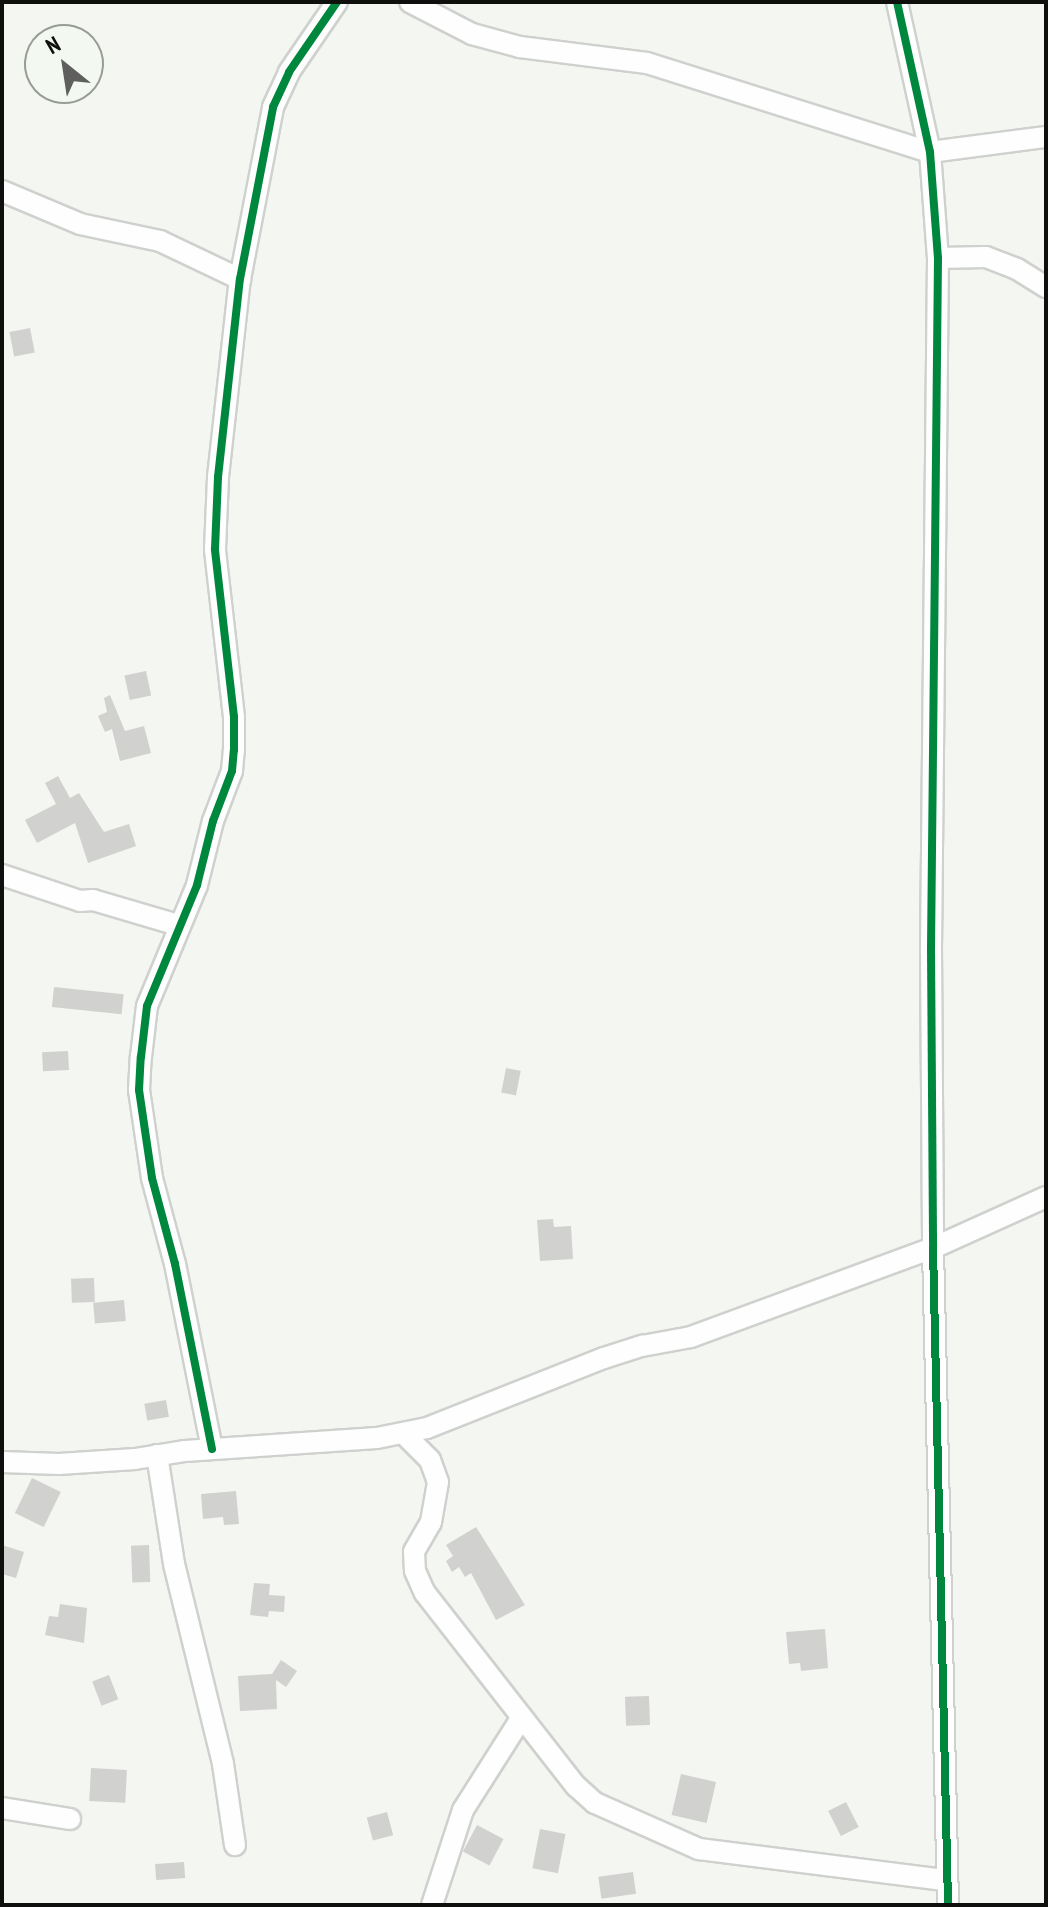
<!DOCTYPE html>
<style>
body{margin:0}
#map{position:relative;width:1048px;height:1907px;overflow:hidden;background:#f4f6f2;font-family:"PT Sans Narrow",sans-serif}
div>[style]{position:absolute}
[style*='--x']{left:calc(var(--x)*1px);top:calc(var(--y)*1px);width:calc(var(--w)*1px);rotate:calc(var(--a)*1deg)}
.building>*{inset:0;background:#d1d2cf;transform-origin:0 0}
.roads{filter:drop-shadow(2px 0 #cfd1ce) drop-shadow(-2px 0 #cfd1ce) drop-shadow(0 2px #cfd1ce) drop-shadow(0 -2px #cfd1ce)}
.minor>*{height:20px;margin:-10px;padding:0 10px;transform-origin:10px;border-radius:10px;background:#fdfefd}
.cycleway>*{height:8px;margin:-4px;padding:0 4px;transform-origin:4px;border-radius:4px;background:#00873e}
span{translate:-50% -50%;white-space:nowrap;text-align:center;line-height:1.15;-webkit-text-stroke:6px #f3f8f0;paint-order:stroke}
.frame{position:absolute;inset:0;border:4px solid #0f100e;pointer-events:none}
.north{position:absolute;left:24px;top:24px;width:80px;height:80px;box-sizing:border-box;background:#f3f8f0;border:2px solid #989b96;border-radius:50%;rotate:330deg;font-size:22px;font-weight:700;line-height:32px;text-align:center;color:#0f100e}
.north::after{content:'';display:block;margin:auto;width:28px;height:36px;background:#5f605e;clip-path:polygon(50% 0,100% 100%,50% 72%,0 100%)}
</style>
<div id="map">
<div class="building">
<i style="left:30px;top:328px;width:25px;height:21px;rotate:79deg"></i>
<i style="left:146px;top:671px;width:25px;height:22px;rotate:78deg"></i>
<i style="clip-path:polygon(110px 695px,125px 731px,144px 726px,151px 753px,120px 761px,112px 729px,105px 732px,98px 716px,107px 712px,104px 698px)"></i>
<i style="clip-path:polygon(58px 776px,70px 798px,79px 793px,104px 832px,129px 824px,136px 846px,88px 863px,75px 823px,37px 843px,25px 820px,56px 804px,45px 783px)"></i>
<i style="left:54px;top:987px;width:70px;height:20px;rotate:6deg"></i>
<i style="left:68px;top:1051px;width:19px;height:26px;rotate:87deg"></i>
<i style="left:506px;top:1068px;width:15px;height:25px;rotate:11deg"></i>
<i style="clip-path:polygon(553px 1219px,554px 1227px,571px 1226px,573px 1259px,540px 1261px,537px 1220px)"></i>
<i style="left:94px;top:1278px;width:24px;height:23px;rotate:88deg"></i>
<i style="left:124px;top:1300px;width:21px;height:31px;rotate:85deg"></i>
<i style="left:166px;top:1400px;width:17px;height:22px;rotate:80deg"></i>
<i style="left:32px;top:1478px;width:32px;height:39px;rotate:26deg"></i>
<i style="clip-path:polygon(236px 1491px,239px 1524px,224px 1525px,223px 1517px,203px 1519px,201px 1494px)"></i>
<i style="clip-path:polygon(476px 1527px,525px 1605px,496px 1620px,471px 1573px,465px 1577px,459px 1567px,452px 1572px,446px 1561px,453px 1556px,446px 1545px)"></i>
<i style="clip-path:polygon(2px 1545px,24px 1552px,16px 1578px,2px 1574px)"></i>
<i style="left:149px;top:1545px;width:37px;height:18px;rotate:88deg"></i>
<i style="clip-path:polygon(254px 1583px,270px 1584px,269px 1595px,285px 1596px,284px 1612px,269px 1611px,268px 1617px,250px 1615px)"></i>
<i style="clip-path:polygon(60px 1604px,87px 1608px,84px 1643px,45px 1635px,49px 1616px,58px 1617px)"></i>
<i style="clip-path:polygon(825px 1629px,828px 1668px,801px 1671px,800px 1663px,789px 1664px,786px 1632px)"></i>
<i style="clip-path:polygon(281px 1660px,297px 1671px,286px 1687px,276px 1680px,277px 1709px,240px 1711px,238px 1676px,272px 1674px)"></i>
<i style="left:109px;top:1675px;width:26px;height:18px;rotate:69deg"></i>
<i style="left:649px;top:1696px;width:29px;height:24px;rotate:88deg"></i>
<i style="left:91px;top:1768px;width:36px;height:33px;rotate:3deg"></i>
<i style="left:681px;top:1774px;width:36px;height:42px;rotate:13deg"></i>
<i style="left:846px;top:1802px;width:28px;height:20px;rotate:63deg"></i>
<i style="left:387px;top:1812px;width:24px;height:21px;rotate:75deg"></i>
<i style="left:477px;top:1825px;width:30px;height:30px;rotate:28deg"></i>
<i style="left:540px;top:1829px;width:26px;height:40px;rotate:11deg"></i>
<i style="left:184px;top:1862px;width:16px;height:29px;rotate:86deg"></i>
<i style="left:633px;top:1872px;width:22px;height:35px;rotate:82deg"></i>
</div>
<div class="roads">
<div class="minor">
<i style="--x:410;--y:2;--w:70;--a:27.3"></i>
<i style="--x:472;--y:34;--w:50;--a:15.2"></i>
<i style="--x:520;--y:47;--w:128;--a:7.2"></i>
<i style="--x:647;--y:63;--w:297;--a:17.5"></i>
<i style="--x:930;--y:152;--w:117;--a:-7.4"></i>
<i style="--x:897;--y:2;--w:154;--a:77.6"></i>
<i style="--x:930;--y:152;--w:106;--a:85.7"></i>
<i style="--x:938;--y:258;--w:691;--a:90.58"></i>
<i style="--x:931;--y:949;--w:299;--a:89.6"></i>
<i style="--x:933;--y:1248;--w:657;--a:88.69"></i>
<i style="--x:2;--y:191;--w:85;--a:22.9"></i>
<i style="--x:80;--y:224;--w:82;--a:12"></i>
<i style="--x:160;--y:241;--w:89;--a:25.4"></i>
<i style="--x:938;--y:258;--w:48;--a:-1.2"></i>
<i style="--x:986;--y:257;--w:33;--a:21"></i>
<i style="--x:1017;--y:269;--w:34;--a:32"></i>
<i style="--x:2;--y:875;--w:82;--a:18.4"></i>
<i style="--x:80;--y:901;--w:13;--a:-4"></i>
<i style="--x:93;--y:900;--w:89;--a:16.4"></i>
<i style="--x:404;--y:1434;--w:37;--a:45"></i>
<i style="--x:430;--y:1460;--w:23;--a:70"></i>
<i style="--x:438;--y:1482;--w:41;--a:99.9"></i>
<i style="--x:431;--y:1522;--w:34;--a:120"></i>
<i style="--x:414;--y:1552;--w:19;--a:87"></i>
<i style="--x:415;--y:1571;--w:24;--a:66"></i>
<i style="--x:425;--y:1593;--w:245;--a:52"></i>
<i style="--x:576;--y:1786;--w:25;--a:42"></i>
<i style="--x:595;--y:1803;--w:114;--a:23.9"></i>
<i style="--x:699;--y:1849;--w:249;--a:7.2"></i>
<i style="--x:212;--y:1449;--w:189;--a:-101.3"></i>
<i style="--x:175;--y:1264;--w:89;--a:-105"></i>
<i style="--x:152;--y:1178;--w:89;--a:-98.4"></i>
<i style="--x:139;--y:1090;--w:33;--a:-87"></i>
<i style="--x:141;--y:1057;--w:51;--a:-83.3"></i>
<i style="--x:147;--y:1006;--w:131;--a:-67.5"></i>
<i style="--x:197;--y:885;--w:66;--a:-76"></i>
<i style="--x:213;--y:821;--w:53;--a:-69.2"></i>
<i style="--x:232;--y:771;--w:21;--a:-85"></i>
<i style="--x:234;--y:750;--w:33;--a:-90"></i>
<i style="--x:234;--y:717;--w:169;--a:-96.5"></i>
<i style="--x:215;--y:549;--w:72;--a:-87.6"></i>
<i style="--x:218;--y:477;--w:199;--a:-83.7"></i>
<i style="--x:240;--y:279;--w:175;--a:-79.1"></i>
<i style="--x:273;--y:107;--w:38;--a:-65"></i>
<i style="--x:289;--y:72;--w:85;--a:-55.6"></i>
<i style="--x:157;--y:1455;--w:110;--a:81.1"></i>
<i style="--x:174;--y:1564;--w:206;--a:76.2"></i>
<i style="--x:223;--y:1764;--w:82;--a:81.6"></i>
<i style="--x:2;--y:1462;--w:57;--a:2"></i>
<i style="--x:59;--y:1464;--w:76;--a:-3.8"></i>
<i style="--x:135;--y:1459;--w:51;--a:-9.1"></i>
<i style="--x:185;--y:1451;--w:192;--a:-3.9"></i>
<i style="--x:377;--y:1438;--w:51;--a:-11.3"></i>
<i style="--x:427;--y:1428;--w:190;--a:-21.6"></i>
<i style="--x:604;--y:1358;--w:40;--a:-18"></i>
<i style="--x:642;--y:1346;--w:50;--a:-10.4"></i>
<i style="--x:691;--y:1337;--w:258;--a:-20.2"></i>
<i style="--x:933;--y:1248;--w:124;--a:-24.3"></i>
<i style="--x:2;--y:1808;--w:69;--a:9.2"></i>
<i style="--x:432;--y:1905;--w:100;--a:-71.9"></i>
<i style="--x:463;--y:1810;--w:110;--a:-57.6"></i>
</div>
</div>
<div class="cycleway">
<i style="--x:897;--y:2;--w:154;--a:77.6"></i>
<i style="--x:930;--y:152;--w:106;--a:85.7"></i>
<i style="--x:938;--y:258;--w:691;--a:90.58"></i>
<i style="--x:931;--y:949;--w:299;--a:89.6"></i>
<i style="--x:933;--y:1248;--w:657;--a:88.69"></i>
<i style="--x:212;--y:1449;--w:189;--a:-101.3"></i>
<i style="--x:175;--y:1264;--w:89;--a:-105"></i>
<i style="--x:152;--y:1178;--w:89;--a:-98.4"></i>
<i style="--x:139;--y:1090;--w:33;--a:-87"></i>
<i style="--x:141;--y:1057;--w:51;--a:-83.3"></i>
<i style="--x:147;--y:1006;--w:131;--a:-67.5"></i>
<i style="--x:197;--y:885;--w:66;--a:-76"></i>
<i style="--x:213;--y:821;--w:53;--a:-69.2"></i>
<i style="--x:232;--y:771;--w:21;--a:-85"></i>
<i style="--x:234;--y:750;--w:33;--a:-90"></i>
<i style="--x:234;--y:717;--w:169;--a:-96.5"></i>
<i style="--x:215;--y:549;--w:72;--a:-87.6"></i>
<i style="--x:218;--y:477;--w:199;--a:-83.7"></i>
<i style="--x:240;--y:279;--w:175;--a:-79.1"></i>
<i style="--x:273;--y:107;--w:38;--a:-65"></i>
<i style="--x:289;--y:72;--w:85;--a:-55.6"></i>
</div>
<div class="frame"></div>
<div class="north">N</div>
</div>
